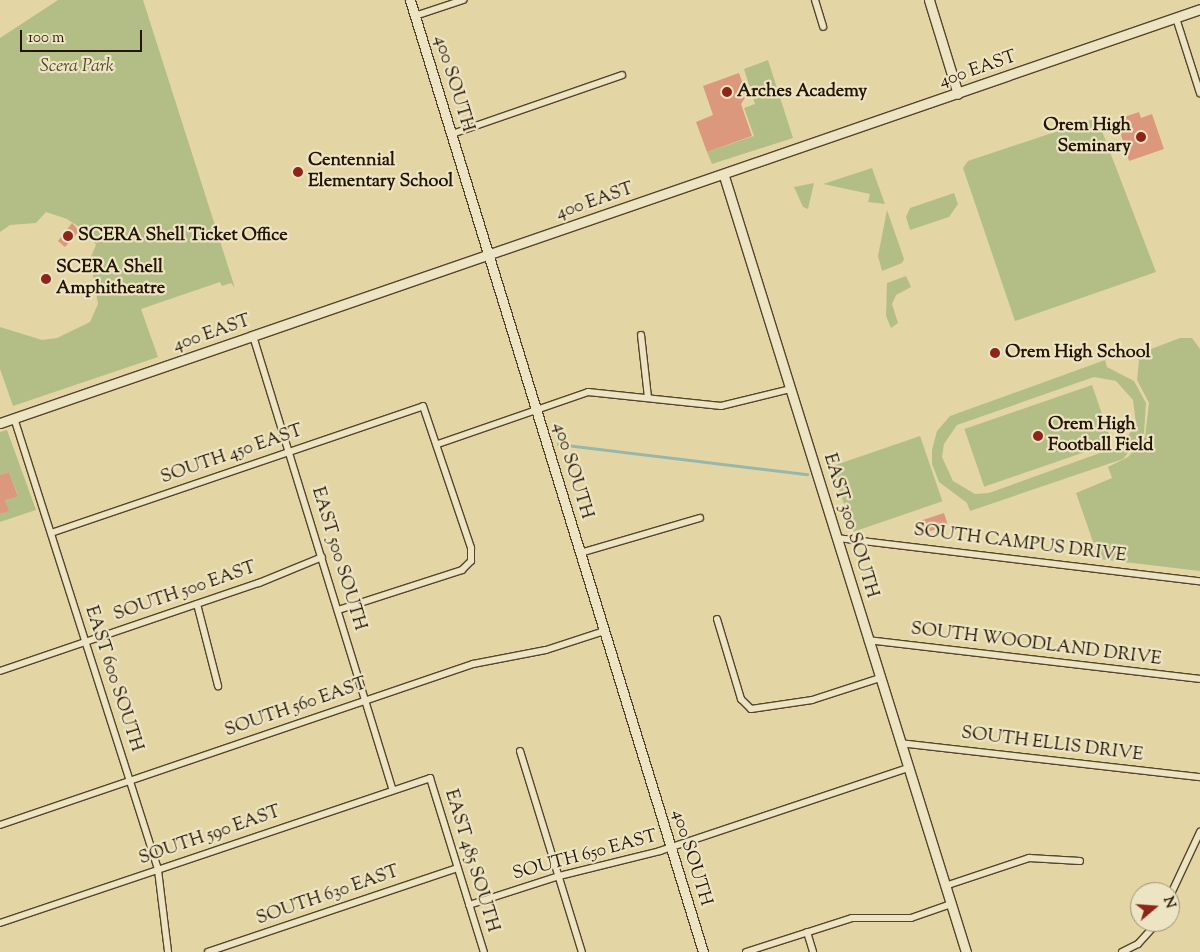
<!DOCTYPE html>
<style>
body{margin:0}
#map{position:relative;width:1200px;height:952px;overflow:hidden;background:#e4d6a4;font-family:"Sorts Mill Goudy",serif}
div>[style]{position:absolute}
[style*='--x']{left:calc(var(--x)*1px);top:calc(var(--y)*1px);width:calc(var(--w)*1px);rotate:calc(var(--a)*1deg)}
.green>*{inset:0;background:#b3be86;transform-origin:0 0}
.stream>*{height:2.5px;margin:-1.25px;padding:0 1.25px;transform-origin:1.25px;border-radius:1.25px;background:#96b8ac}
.building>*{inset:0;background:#db987d;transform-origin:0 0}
.roads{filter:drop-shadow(1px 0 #54452a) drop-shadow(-1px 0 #54452a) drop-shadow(0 1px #54452a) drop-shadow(0 -1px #54452a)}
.street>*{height:6px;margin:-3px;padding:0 3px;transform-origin:3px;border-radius:3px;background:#ede4c4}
.secondary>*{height:9px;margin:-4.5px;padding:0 4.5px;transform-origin:4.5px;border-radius:4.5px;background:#ede4c4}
.dots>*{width:14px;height:14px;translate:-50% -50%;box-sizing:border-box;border:2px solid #ede4c4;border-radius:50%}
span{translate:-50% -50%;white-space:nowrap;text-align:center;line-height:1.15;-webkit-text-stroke:4.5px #ede4c4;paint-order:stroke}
.park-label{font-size:18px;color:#4f482a;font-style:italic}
.street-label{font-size:18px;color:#241502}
.poi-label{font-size:18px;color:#241502;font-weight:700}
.left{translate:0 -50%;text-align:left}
.right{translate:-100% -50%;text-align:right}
.north{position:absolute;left:1130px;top:882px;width:50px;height:50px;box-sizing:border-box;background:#ede4c4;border:1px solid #9d9176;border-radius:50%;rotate:72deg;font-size:14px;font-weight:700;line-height:20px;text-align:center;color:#241502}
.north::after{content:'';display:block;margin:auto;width:18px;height:22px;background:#8f2418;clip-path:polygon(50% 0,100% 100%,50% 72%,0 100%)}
.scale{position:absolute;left:20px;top:30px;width:122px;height:22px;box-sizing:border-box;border:2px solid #241502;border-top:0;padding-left:6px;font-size:15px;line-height:18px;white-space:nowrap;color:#241502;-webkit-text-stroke:4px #ede4c4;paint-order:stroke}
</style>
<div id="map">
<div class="green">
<i style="clip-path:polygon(58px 0,143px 0,235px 288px,231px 283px,222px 286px,220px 282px,141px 309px,158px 357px,13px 406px,0 369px,0 327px,42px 340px,57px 338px,90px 322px,98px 304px,90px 259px,96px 245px,87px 232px,67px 219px,46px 212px,36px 223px,10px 225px,0 232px,0 38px)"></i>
<i style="clip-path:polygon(768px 60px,793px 138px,712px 164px,707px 152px,754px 136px,744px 108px,755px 104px,744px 69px)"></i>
<i style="clip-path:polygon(1097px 118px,1156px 272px,1015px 321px,963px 168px,968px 161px)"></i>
<i style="clip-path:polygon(872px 168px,885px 204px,868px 202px,870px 194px,823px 184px)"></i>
<i style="clip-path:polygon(814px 183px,808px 209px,803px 207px,794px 187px)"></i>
<i style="clip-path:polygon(954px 193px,958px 204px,949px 217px,910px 230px,906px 217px,910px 208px)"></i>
<i style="clip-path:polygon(887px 210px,904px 259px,902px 263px,882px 271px,878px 256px)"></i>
<i style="clip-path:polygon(906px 276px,911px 287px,896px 295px,892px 304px,898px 323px,891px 328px,886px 316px,887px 283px)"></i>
<i style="clip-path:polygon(1180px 338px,1192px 338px,1200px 349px,1200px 571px,1099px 559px,1076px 493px,1112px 478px,1108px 467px,1128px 457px,1145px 437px,1149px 403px,1137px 380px,1139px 361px,1135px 355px)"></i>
<i style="clip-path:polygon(evenodd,1105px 360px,1107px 367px,1134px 381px,1146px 403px,1144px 433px,1123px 459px,970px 511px,967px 503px,939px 482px,932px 464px,932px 450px,937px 431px,950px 416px,1105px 360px,1094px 377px,1116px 381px,1133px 400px,1136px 424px,1122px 445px,989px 493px,975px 494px,953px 481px,942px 457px,944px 444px,957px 425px,1094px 377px)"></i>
<i style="left:1092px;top:385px;width:61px;height:135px;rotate:71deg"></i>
<i style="clip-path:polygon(7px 430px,36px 510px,0 522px,0 514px,8px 511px,5px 500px,18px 495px,9px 472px,0 475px,0 432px)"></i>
<i style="left:920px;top:436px;width:69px;height:94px;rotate:71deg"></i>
</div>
<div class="stream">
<i style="--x:558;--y:444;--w:251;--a:6.9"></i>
</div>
<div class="building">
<i style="clip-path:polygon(739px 73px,747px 95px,741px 104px,752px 136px,707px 152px,696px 122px,713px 115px,703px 86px)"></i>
<i style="clip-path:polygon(1139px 112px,1141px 118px,1152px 114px,1164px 149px,1129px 161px,1118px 125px,1126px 123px,1124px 117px)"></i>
<i style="clip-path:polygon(72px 223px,79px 231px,65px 247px,58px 241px)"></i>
<i style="clip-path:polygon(9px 472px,18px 496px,5px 500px,9px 511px,0 514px,0 475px)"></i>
<i style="left:944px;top:513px;width:13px;height:28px;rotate:72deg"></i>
</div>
<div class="roads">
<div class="street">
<i style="--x:815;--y:0;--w:28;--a:73"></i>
<i style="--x:415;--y:16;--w:51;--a:-18.4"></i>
<i style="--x:1176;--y:18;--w:79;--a:72.3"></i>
<i style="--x:452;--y:134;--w:180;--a:-19.1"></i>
<i style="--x:641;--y:335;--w:62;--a:83.6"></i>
<i style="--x:253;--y:336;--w:475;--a:72.9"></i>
<i style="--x:14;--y:418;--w:474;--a:72.3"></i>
<i style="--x:158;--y:870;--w:83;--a:83"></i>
<i style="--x:438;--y:444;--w:159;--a:-19.1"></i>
<i style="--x:588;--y:392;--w:134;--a:6"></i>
<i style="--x:721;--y:406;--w:71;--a:-13.8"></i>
<i style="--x:51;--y:533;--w:393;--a:-18.8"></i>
<i style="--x:423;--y:406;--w:150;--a:71.3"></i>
<i style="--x:471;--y:548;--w:13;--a:90"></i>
<i style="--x:471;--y:561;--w:13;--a:135"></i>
<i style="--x:462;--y:570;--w:130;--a:162.1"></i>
<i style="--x:837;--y:538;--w:366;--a:6.8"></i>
<i style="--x:580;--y:553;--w:125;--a:-16.3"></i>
<i style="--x:197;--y:604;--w:85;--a:75.6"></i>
<i style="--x:717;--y:619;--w:84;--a:73.3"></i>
<i style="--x:741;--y:699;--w:14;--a:45"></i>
<i style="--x:751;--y:709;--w:62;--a:-8.4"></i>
<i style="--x:812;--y:700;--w:71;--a:-17.9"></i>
<i style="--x:868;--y:640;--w:334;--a:6.7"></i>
<i style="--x:0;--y:671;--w:274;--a:-18.8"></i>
<i style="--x:259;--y:583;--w:68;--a:-22.4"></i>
<i style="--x:900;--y:743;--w:302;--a:6.5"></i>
<i style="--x:520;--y:751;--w:210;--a:72.9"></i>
<i style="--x:0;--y:825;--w:500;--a:-18.8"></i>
<i style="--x:473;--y:664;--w:74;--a:-10.9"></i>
<i style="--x:546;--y:650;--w:61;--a:-18.1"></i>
<i style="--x:945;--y:886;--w:89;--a:-18.4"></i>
<i style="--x:1029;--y:858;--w:51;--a:3.4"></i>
<i style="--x:1170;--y:896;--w:71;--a:-64.9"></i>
<i style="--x:469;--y:905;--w:95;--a:-17.9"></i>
<i style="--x:559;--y:876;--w:104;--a:-13.9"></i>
<i style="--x:660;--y:851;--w:262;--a:-18.5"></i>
<i style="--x:0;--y:923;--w:454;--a:-18.6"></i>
<i style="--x:430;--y:778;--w:182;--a:72.8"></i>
<i style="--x:807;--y:932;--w:21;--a:73"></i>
<i style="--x:208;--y:952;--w:263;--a:-18.6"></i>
<i style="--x:746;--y:952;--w:111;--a:-17.8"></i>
<i style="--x:852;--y:918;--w:59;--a:0"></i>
<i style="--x:911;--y:918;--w:42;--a:-19.3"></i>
<i style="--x:1122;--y:952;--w:18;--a:-27"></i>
<i style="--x:1138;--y:944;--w:30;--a:-48"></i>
</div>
<div class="secondary">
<i style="--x:410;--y:0;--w:996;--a:72.89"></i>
<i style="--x:929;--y:0;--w:98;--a:72.9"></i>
<i style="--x:724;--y:176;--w:813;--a:72.68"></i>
<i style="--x:0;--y:423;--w:1269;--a:-19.03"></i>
</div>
</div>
<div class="dots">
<i style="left:727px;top:92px;background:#8f2418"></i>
<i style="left:1141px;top:137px;background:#8f2418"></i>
<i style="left:298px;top:172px;background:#8f2418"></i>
<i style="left:68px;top:236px;background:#8f2418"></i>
<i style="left:46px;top:279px;background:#8f2418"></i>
<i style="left:995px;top:353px;background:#8f2418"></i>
<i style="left:1038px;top:436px;background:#8f2418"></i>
</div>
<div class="park-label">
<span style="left:77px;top:67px">Scera Park</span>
</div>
<div class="street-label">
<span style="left:978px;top:70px;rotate:-19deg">400 EAST</span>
<span style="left:453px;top:84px;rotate:73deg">400 SOUTH</span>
<span style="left:595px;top:202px;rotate:-19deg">400 EAST</span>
<span style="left:212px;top:334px;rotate:-19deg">400 EAST</span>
<span style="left:232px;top:455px;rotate:-19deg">SOUTH 450 EAST</span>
<span style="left:572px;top:471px;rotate:73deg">400 SOUTH</span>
<span style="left:850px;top:526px;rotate:73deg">EAST 300 SOUTH</span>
<span style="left:1020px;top:544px;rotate:7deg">SOUTH CAMPUS DRIVE</span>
<span style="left:338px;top:559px;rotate:73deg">EAST 500 SOUTH</span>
<span style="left:185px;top:592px;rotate:-19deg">SOUTH 500 EAST</span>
<span style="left:1036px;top:645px;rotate:7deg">SOUTH WOODLAND DRIVE</span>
<span style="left:113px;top:679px;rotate:72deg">EAST 600 SOUTH</span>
<span style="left:296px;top:708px;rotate:-19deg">SOUTH 560 EAST</span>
<span style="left:1052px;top:745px;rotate:7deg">SOUTH ELLIS DRIVE</span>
<span style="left:210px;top:836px;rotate:-19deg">SOUTH 590 EAST</span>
<span style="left:585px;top:856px;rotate:-15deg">SOUTH 650 EAST</span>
<span style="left:691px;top:858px;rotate:73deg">400 SOUTH</span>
<span style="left:471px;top:861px;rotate:73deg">EAST 485 SOUTH</span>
<span style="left:328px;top:896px;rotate:-19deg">SOUTH 630 EAST</span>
</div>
<div class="poi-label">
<span class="left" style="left:737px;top:92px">Arches Academy</span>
<span class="right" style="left:1131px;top:137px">Orem High<br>Seminary</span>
<span class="left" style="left:308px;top:172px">Centennial<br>Elementary School</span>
<span class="left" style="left:78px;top:236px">SCERA Shell Ticket Office</span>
<span class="left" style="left:56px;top:279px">SCERA Shell<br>Amphitheatre</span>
<span class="left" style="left:1005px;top:353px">Orem High School</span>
<span class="left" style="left:1048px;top:436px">Orem High<br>Football Field</span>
</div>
<div class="north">N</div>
<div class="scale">100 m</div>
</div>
